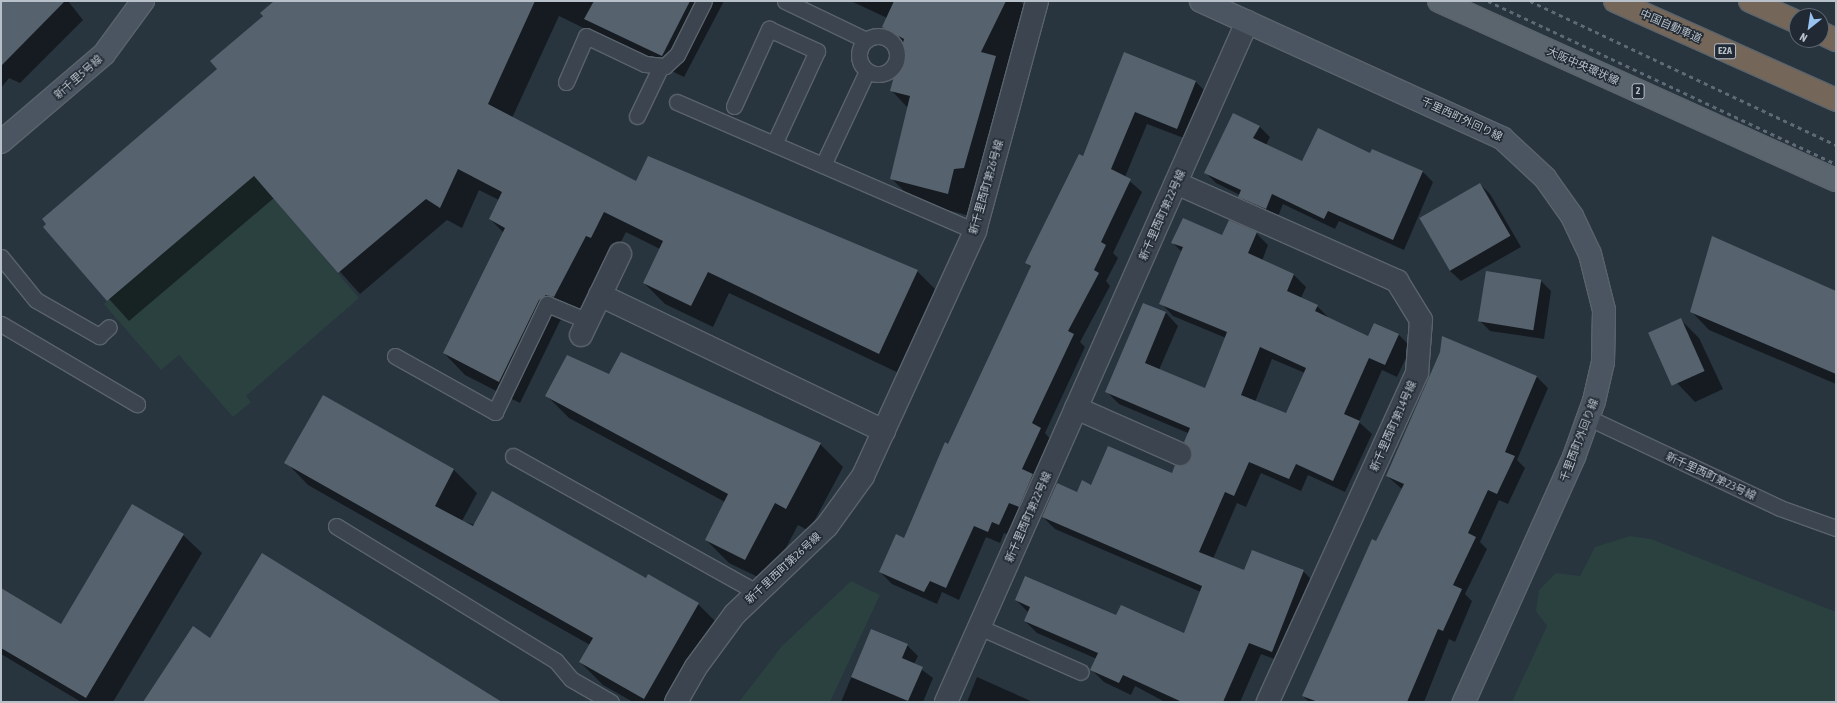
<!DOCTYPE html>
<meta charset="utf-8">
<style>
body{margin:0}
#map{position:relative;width:1837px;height:703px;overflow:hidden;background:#28343e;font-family:"Asap Condensed","Noto Sans JP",sans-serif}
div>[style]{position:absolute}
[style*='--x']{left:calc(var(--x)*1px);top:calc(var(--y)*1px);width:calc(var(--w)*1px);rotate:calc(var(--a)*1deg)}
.green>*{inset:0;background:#2b4140}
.shadow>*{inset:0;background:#0007}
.building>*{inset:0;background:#56626e;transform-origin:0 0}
.roads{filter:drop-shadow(1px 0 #5a636c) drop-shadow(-1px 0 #5a636c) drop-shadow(0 1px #5a636c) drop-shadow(0 -1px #5a636c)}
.lane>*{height:15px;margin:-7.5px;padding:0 7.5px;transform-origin:7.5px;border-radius:7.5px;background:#3c454f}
.lane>.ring{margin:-7.5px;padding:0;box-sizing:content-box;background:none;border:15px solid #3c454f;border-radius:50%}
.street>*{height:22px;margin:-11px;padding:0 11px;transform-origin:11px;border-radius:11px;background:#3c454f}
.secondary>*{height:22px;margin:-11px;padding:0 11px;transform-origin:11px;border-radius:11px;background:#4a5561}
.primary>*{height:22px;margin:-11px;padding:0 11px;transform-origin:11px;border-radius:11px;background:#5a656e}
.highway>*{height:22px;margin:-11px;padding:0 11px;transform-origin:11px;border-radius:11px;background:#74675a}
.rail>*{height:3px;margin-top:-1.5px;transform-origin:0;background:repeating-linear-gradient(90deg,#5e6a75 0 4px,transparent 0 8px)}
span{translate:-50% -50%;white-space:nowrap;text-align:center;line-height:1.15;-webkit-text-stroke:3px #212a34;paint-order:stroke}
.shield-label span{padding:1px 3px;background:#212a34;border:1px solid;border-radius:3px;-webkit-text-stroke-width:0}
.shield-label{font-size:10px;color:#b8c0c9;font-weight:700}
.street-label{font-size:11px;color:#b8c0c9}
.frame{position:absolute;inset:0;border:2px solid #b8c0c9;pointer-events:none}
.north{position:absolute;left:1789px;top:8px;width:40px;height:40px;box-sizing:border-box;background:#212a34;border:1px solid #5d6670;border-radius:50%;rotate:210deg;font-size:11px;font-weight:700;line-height:16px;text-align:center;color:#b8c0c9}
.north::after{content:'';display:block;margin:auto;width:14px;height:18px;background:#98c2ef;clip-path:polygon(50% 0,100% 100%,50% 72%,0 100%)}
</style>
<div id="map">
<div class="green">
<i style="clip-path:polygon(254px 176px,359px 298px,246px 396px,251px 402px,233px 417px,179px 355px,161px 370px,104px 304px)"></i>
<i style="clip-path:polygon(1630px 536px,1651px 539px,1836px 612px,1836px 702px,1512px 702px,1547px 626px,1536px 611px,1539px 590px,1556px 573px,1580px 576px,1595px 547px)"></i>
<i style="clip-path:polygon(851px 581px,880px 595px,830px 702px,739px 702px,782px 646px)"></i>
</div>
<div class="shadow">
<i style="clip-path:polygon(1px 1px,68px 1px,83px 20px,20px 83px,9px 78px,1px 88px)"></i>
<i style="clip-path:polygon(275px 1px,724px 1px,684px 77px,559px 16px,512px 118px,637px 182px,917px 271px,938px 292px,901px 374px,729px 293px,713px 327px,665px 304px,644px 283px,660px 249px,626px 232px,612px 259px,607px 256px,575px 318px,567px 316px,560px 321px,520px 403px,465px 375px,444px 353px,504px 233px,490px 219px,499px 200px,479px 190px,462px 228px,447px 220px,360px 294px,274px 198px,129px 321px,44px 227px,218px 69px)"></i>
<i style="clip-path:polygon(851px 1px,1020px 1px,1028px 10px,1028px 24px,1007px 69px,1018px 80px,970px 216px,914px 201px,891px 178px,908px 108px,891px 90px,903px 47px,883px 27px,887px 18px)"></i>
<i style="clip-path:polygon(1125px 53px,1196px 82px,1208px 94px,1189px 140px,1147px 124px,1125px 177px,1142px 192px,1113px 253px,1118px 258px,1106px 281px,1110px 286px,1080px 342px,1085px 347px,1045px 433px,1052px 441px,1012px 536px,1004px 533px,1000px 543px,986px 537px,959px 600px,942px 592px,937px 604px,892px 584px,880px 572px,905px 539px,1031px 267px,1026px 263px,1083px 157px)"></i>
<i style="clip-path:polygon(1259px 126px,1270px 137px,1266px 145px,1302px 163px,1371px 154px,1372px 150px,1423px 172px,1433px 182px,1404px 250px,1339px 221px,1335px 229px,1283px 204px,1277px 219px,1250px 207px,1240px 195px,1216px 183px,1205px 172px)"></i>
<i style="clip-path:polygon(1480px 184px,1490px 194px,1521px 247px,1461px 281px,1450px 271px)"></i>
<i style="clip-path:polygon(evenodd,1256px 233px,1268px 245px,1262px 261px,1294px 275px,1306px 287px,1301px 298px,1317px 306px,1330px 319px,1369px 337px,1375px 324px,1399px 335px,1411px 347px,1397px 377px,1382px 370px,1359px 422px,1372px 434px,1345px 492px,1308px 475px,1301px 491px,1261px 473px,1246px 507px,1237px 503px,1213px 559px,1245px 571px,1303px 571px,1315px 583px,1284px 663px,1261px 654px,1240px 702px,1165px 702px,1135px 686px,1131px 695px,1104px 682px,1092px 670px,1097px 659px,1037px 633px,1025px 621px,1028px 612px,1016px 600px,1116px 616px,1185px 635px,1201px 592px,1055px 529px,1043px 517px,1092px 486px,1172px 474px,1192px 460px,1188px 433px,1119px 404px,1107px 392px,1144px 304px,1166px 313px,1178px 326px,1159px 370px,1206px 389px,1226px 338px,1173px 316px,1161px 303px,1182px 252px,1172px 242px,1256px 233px,1272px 359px,1305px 373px,1287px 414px,1255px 402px,1272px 359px)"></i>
<i style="clip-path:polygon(1541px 281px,1551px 291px,1544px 339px,1490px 331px,1480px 321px)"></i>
<i style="clip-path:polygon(1836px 293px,1836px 384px,1709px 330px,1691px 311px)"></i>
<i style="clip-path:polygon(1681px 320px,1699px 338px,1723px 389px,1695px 402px,1677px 383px)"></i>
<i style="clip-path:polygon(609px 376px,820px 444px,843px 467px,809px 531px,798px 525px,768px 582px,729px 563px,706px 540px,725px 502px,569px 418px,546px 395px)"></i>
<i style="clip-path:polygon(1537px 377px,1548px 388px,1517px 460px,1525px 468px,1508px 504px,1499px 500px,1480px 542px,1487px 549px,1465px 594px,1472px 601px,1455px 642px,1449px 639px,1424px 702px,1309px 702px,1303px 696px,1402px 489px,1387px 476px)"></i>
<i style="clip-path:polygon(323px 396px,454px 470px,477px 493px,462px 521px,646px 579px,698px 604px,721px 627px,678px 702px,633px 702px,603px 685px,580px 662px,590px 645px,308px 485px,286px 462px)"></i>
<i style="clip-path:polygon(183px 535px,202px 553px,113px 702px,81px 702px,1px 654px,1px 589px,62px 625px)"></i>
<i style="clip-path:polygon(871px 630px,907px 645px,918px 656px,914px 664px,933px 678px,923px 702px,841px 702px)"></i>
<i style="clip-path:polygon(977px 677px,1033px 702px,967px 702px)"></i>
</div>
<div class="building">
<i style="clip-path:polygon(1px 1px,65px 1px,1px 66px)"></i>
<i style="clip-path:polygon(274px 1px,535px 1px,488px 104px,636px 181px,648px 156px,918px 270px,879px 354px,708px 272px,691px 306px,643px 283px,663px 241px,604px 212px,591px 238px,586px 236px,554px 297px,546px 295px,539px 300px,499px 382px,443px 353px,505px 228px,489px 219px,502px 192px,458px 169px,440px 208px,426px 199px,338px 273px,254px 176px,107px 301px,43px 227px,46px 224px,42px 219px,217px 69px,210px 61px,263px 16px,260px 13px)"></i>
<i style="clip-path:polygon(594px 1px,690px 1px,662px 56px,584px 19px)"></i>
<i style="clip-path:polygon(894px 1px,1006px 1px,981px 52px,996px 56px,964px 168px,954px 169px,948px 194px,890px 179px,910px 96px,890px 91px,904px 39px,882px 27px)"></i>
<i style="clip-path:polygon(1124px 52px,1196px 81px,1177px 129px,1135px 112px,1111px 169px,1131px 179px,1101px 242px,1106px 245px,1094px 270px,1099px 273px,1068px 331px,1074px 334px,1032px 423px,1041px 428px,1022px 469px,1033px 474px,1019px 507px,1009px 503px,999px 525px,992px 522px,988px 532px,974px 526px,946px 588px,930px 581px,924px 592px,879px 572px,896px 534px,904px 538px,945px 442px,948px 444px,1031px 266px,1025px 263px,1079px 154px,1083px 156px)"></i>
<i style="clip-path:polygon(1233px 113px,1260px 126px,1253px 138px,1302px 161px,1318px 128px,1370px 153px,1372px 149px,1423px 171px,1393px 240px,1328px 211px,1324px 219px,1272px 194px,1266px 209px,1238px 197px,1241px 190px,1204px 173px)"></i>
<i style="left:1480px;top:183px;width:61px;height:70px;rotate:60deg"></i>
<i style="clip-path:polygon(evenodd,1183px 218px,1222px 235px,1229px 220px,1257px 232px,1248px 253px,1294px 274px,1287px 291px,1318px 305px,1315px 311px,1368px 336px,1374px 323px,1399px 334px,1385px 365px,1369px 358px,1344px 414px,1360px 421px,1333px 481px,1296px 464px,1289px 479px,1249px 462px,1234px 496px,1225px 492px,1199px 552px,1244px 570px,1252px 550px,1304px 570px,1272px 652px,1249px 643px,1223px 702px,1182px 702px,1123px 675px,1119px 683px,1090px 670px,1098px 653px,1024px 621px,1030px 607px,1015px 600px,1025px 576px,1116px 615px,1121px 605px,1184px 633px,1202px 586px,1042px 517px,1057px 483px,1077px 492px,1082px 480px,1091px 485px,1108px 446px,1172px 473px,1175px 465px,1182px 466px,1191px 459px,1190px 447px,1184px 442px,1190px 428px,1105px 392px,1143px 303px,1166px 312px,1145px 363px,1205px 388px,1227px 332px,1159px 304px,1183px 247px,1171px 243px,1183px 218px,1260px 347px,1306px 368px,1286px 413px,1241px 395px,1260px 347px)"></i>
<i style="clip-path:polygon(1712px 236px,1836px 291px,1836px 374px,1690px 312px)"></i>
<i style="left:1486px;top:271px;width:56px;height:51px;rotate:9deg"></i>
<i style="left:1681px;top:318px;width:58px;height:36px;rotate:66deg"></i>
<i style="clip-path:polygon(1442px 336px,1537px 376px,1505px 452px,1515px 456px,1497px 494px,1488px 490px,1468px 533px,1476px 537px,1453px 585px,1462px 589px,1443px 631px,1438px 629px,1407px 702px,1318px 702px,1302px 696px,1372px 539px,1376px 541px,1404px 484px,1386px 476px,1440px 352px)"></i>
<i style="clip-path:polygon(621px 352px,821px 443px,786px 509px,775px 503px,745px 560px,705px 540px,728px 494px,545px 396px,567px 355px,609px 374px)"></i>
<i style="clip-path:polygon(323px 395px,454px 469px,435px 506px,473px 526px,492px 491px,646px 578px,648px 574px,699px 603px,644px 699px,579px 662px,593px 638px,284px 463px)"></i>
<i style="clip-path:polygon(132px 504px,184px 534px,86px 698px,1px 648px,1px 588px,61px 624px)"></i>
<i style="clip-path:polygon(262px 553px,502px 702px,143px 702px,193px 626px,210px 638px)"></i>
<i style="clip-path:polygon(871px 629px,908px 644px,902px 658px,923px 667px,908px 701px,851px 677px)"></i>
</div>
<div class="roads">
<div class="lane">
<i style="--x:785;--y:1;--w:90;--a:25.7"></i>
<i class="ring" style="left:859px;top:36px;width:23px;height:23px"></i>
<i style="--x:566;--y:82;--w:50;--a:-66.5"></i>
<i style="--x:586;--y:36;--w:65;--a:25.4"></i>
<i style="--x:645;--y:64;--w:20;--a:6"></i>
<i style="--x:665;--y:66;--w:16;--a:-43"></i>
<i style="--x:677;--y:55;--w:60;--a:-63.4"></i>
<i style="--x:677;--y:102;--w:325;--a:23.4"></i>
<i style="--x:734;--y:106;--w:85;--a:-65.6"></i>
<i style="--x:769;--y:29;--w:53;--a:24.6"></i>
<i style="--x:817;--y:51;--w:102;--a:114.8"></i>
<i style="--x:637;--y:116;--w:53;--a:-64.4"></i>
<i style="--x:823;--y:165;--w:104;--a:-64.9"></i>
<i style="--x:1;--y:257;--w:55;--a:50.9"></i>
<i style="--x:36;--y:300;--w:73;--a:29.7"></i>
<i style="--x:99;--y:336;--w:13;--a:-42"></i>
<i style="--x:1;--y:324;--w:158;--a:30.5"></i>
<i style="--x:395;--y:356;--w:115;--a:29.2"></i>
<i style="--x:495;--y:412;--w:120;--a:-64.3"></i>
<i style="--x:547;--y:304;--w:44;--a:22.5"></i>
<i style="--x:1589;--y:418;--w:211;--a:25.2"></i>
<i style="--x:1780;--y:508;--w:59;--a:19.7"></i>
<i style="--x:513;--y:456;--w:278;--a:29.2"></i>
<i style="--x:336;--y:526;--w:258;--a:31.5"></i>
<i style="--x:556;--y:661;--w:23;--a:50"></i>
<i style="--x:571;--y:679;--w:46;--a:29.9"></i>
<i style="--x:979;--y:627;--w:111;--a:23.8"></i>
</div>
<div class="street">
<i style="--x:1176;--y:183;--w:242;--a:23.9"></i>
<i style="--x:1397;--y:281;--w:46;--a:58.4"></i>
<i style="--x:1421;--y:320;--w:53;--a:94.3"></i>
<i style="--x:1417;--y:373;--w:361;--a:114.4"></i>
<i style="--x:600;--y:295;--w:315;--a:25.6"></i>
<i style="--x:581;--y:335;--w:90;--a:-64.3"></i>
<i style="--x:1076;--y:408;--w:114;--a:23.9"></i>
<i style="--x:676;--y:702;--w:40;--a:-60.3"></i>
<i style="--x:696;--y:667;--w:66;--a:-53.7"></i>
<i style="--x:735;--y:614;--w:127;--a:-43.7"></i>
<i style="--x:827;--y:526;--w:62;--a:-54.2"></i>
<i style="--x:863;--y:476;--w:269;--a:-65.4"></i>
<i style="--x:975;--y:231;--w:238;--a:-74.9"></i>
<i style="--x:946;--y:702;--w:744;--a:-66.12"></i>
</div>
<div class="secondary">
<i style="--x:1201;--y:1;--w:331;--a:24.5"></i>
<i style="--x:1502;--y:138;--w:59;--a:42.9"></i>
<i style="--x:1545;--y:178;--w:47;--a:54.6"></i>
<i style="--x:1572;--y:216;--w:42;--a:64.7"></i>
<i style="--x:1590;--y:254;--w:58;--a:76"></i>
<i style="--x:1604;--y:310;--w:52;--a:91.1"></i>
<i style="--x:1603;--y:362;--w:40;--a:103"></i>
<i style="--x:1594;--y:401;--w:59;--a:109.7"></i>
<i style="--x:1574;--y:457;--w:269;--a:114.2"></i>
<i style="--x:1;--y:142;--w:135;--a:-40.5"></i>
<i style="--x:104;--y:54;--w:66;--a:-53.7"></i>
</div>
<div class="primary">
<i style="--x:1439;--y:1;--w:435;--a:24.3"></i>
</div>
<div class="highway">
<i style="--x:1615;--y:1;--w:242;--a:24.1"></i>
<i style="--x:1750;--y:1;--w:51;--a:24.1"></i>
<i style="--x:1821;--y:33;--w:17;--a:25"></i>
</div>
</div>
<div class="rail">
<i style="--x:1488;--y:1;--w:384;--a:25.1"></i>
<i style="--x:1530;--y:1;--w:338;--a:25.2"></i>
</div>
<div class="shield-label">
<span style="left:1725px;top:51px">E2A</span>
<span style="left:1638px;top:91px">2</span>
</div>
<div class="street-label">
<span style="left:1671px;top:26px;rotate:24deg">中国自動車道</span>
<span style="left:1583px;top:66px;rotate:24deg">大阪中央環状線</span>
<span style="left:78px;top:77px;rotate:-41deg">新千里5号線</span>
<span style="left:1462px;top:119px;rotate:25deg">千里西町外回り線</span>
<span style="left:986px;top:187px;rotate:-74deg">新千里西町第26号線</span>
<span style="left:1162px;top:215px;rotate:-66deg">新千里西町第22号線</span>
<span style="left:1393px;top:426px;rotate:-66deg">新千里西町第14号線</span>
<span style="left:1579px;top:440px;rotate:-69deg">千里西町外回り線</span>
<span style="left:1711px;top:476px;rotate:25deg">新千里西町第23号線</span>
<span style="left:1028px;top:517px;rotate:-66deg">新千里西町第22号線</span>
<span style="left:783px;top:568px;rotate:-43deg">新千里西町第26号線</span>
</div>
<div class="frame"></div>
<div class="north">N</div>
</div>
